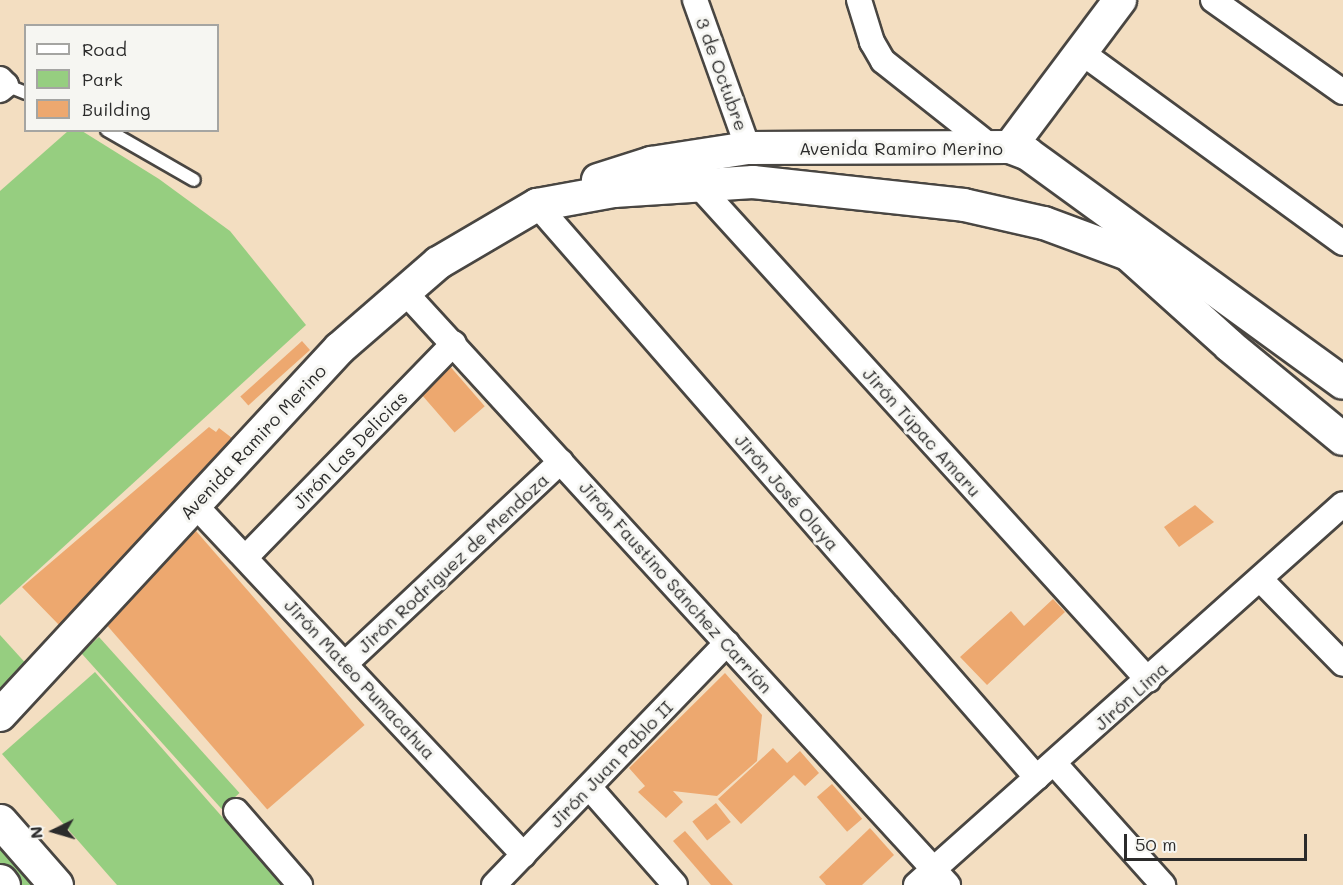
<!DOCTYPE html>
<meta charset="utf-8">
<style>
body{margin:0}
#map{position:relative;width:1343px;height:885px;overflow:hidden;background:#f3dec1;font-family:Mali,sans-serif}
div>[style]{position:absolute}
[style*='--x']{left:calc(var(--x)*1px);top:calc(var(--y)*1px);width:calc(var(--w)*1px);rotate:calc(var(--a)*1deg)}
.green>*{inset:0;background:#96ce80;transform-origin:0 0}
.building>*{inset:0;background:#eda86f;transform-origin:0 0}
.roads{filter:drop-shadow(2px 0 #494642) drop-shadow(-2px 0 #494642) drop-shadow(0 2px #494642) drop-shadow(0 -2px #494642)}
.service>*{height:12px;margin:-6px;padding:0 6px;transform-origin:6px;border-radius:6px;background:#fff}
.minor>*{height:24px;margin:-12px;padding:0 12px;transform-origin:12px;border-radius:12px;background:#fff}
.tertiary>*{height:32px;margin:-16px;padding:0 16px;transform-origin:16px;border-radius:16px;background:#fff}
.secondary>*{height:33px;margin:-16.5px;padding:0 16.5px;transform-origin:16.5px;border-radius:16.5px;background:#fff}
span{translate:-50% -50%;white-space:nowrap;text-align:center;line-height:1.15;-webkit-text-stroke:6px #f6f6f2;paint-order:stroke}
.street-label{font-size:18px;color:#2b2b2b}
.legend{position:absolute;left:24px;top:24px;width:195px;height:108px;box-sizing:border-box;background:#f6f6f2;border:2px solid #a5a5a2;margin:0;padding:8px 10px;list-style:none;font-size:18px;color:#2b2b2b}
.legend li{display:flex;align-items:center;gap:12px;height:30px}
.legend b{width:30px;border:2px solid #a5a5a2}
.north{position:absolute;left:24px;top:801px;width:60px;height:60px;-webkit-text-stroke:4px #f6f6f2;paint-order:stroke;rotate:265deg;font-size:16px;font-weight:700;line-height:24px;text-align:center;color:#2b2b2b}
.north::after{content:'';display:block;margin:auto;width:21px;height:27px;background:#2b2b2b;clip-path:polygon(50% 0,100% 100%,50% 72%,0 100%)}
.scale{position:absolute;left:1124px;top:834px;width:183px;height:27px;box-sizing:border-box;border:3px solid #2b2b2b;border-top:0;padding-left:8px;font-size:18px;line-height:21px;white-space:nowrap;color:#2b2b2b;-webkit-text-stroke:4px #f6f6f2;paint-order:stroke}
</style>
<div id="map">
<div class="green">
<i style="clip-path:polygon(68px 131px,82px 131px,159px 179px,230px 231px,306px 325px,0 605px,0 191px)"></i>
<i style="clip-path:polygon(0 635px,30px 668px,0 695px)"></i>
<i style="left:99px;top:637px;width:210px;height:24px;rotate:48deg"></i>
<i style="clip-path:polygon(95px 672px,282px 885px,117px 885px,2px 754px)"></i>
<i style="clip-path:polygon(0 847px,34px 885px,19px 885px,0 863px)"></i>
</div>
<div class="building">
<i style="left:302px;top:341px;width:12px;height:83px;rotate:48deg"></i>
<i style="left:448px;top:364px;width:56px;height:40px;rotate:49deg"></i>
<i style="clip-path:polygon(209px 427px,216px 432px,219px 428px,232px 438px,60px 626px,22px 587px)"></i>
<i style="clip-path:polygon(1195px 505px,1214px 522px,1179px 547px,1164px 527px)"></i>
<i style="left:196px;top:531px;width:257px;height:129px;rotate:49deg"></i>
<i style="clip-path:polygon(1053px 599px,1065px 612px,987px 685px,960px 657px,1011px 611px,1024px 626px)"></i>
<i style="clip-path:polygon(725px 673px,762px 715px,757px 761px,717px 796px,673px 791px,683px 802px,666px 818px,638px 792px,645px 786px,629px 768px)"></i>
<i style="clip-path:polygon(773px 748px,787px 763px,800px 751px,819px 773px,805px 786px,794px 775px,741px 824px,718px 799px)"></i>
<i style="left:832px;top:784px;width:46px;height:20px;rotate:49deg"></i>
<i style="left:716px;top:803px;width:24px;height:30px;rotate:52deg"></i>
<i style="clip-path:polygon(870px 828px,894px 855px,862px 885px,826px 885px,819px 877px)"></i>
<i style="clip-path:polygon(685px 831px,733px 885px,711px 885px,673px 841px)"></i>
</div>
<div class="roads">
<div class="service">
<i style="--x:6;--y:85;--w:22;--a:22"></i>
<i style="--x:107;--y:130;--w:100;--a:29.9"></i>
</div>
<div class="minor">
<i style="--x:695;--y:0;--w:157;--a:70.3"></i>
<i style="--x:859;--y:0;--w:44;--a:72.8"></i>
<i style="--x:872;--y:42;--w:22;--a:60"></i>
<i style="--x:883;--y:61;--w:135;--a:38.4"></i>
<i style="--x:1213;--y:0;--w:159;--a:35.3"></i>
<i style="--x:1081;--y:52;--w:324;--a:36.1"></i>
<i style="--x:0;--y:79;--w:8;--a:45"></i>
<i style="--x:6;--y:85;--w:8;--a:140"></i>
<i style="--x:696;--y:183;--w:672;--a:47.71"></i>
<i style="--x:537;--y:205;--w:760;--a:48.89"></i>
<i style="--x:403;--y:290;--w:807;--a:47.51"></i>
<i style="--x:195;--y:505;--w:480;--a:46.8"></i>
<i style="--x:246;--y:557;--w:298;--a:-45.8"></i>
<i style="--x:1261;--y:580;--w:117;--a:45.7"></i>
<i style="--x:345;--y:664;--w:296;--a:-43.2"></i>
<i style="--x:1054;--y:763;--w:164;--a:48.2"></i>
<i style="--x:589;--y:787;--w:130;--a:48.7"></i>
<i style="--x:236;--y:811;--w:98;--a:49.1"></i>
<i style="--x:494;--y:885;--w:336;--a:-46.1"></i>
<i style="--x:916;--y:885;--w:572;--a:-41.74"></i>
</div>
<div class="tertiary">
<i style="--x:1010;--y:147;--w:184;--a:-53.2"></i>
<i style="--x:598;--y:180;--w:56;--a:-17.8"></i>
<i style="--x:651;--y:163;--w:98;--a:-8.8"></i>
<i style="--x:748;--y:148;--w:262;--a:-0.2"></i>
<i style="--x:1010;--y:147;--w:19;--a:21"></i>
<i style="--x:1028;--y:154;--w:389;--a:36"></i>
<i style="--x:0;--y:715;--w:500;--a:-47.19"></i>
<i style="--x:340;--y:348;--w:130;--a:-40.9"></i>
<i style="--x:438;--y:263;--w:115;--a:-30.4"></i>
<i style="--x:537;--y:205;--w:78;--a:-10.3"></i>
<i style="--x:614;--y:191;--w:139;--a:-3.7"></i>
<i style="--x:753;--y:182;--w:212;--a:6.2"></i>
<i style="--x:964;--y:205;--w:82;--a:12.7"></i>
<i style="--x:1044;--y:223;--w:90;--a:20.3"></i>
<i style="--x:1128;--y:254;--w:137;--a:42"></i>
<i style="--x:1230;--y:346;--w:146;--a:39.5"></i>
</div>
<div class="secondary">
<i style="--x:0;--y:821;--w:85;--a:48.8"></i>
<i style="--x:0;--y:881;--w:5;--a:53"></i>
</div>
</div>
<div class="street-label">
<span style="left:722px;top:74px;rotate:70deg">3 de Octubre</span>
<span style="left:901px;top:148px">Avenida Ramiro Merino</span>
<span style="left:922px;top:432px;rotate:48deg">Jirón Túpac Amaru</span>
<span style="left:253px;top:442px;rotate:-47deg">Avenida Ramiro Merino</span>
<span style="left:350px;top:450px;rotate:-46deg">Jirón Las Delicias</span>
<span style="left:787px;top:492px;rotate:49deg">Jirón José Olaya</span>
<span style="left:453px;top:563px;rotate:-43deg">Jirón Rodriguez de Mendoza</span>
<span style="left:676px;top:587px;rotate:48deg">Jirón Faustino Sánchez Carrión</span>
<span style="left:360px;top:679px;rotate:47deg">Jirón Mateo Pumacahua</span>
<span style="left:1131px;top:696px;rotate:-42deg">Jirón Lima</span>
<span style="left:611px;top:764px;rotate:-46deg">Jirón Juan Pablo II</span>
</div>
<ul class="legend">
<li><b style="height:8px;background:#fff"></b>Road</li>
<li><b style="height:16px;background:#96ce80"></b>Park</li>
<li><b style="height:16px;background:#eda86f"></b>Building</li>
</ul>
<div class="north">N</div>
<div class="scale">50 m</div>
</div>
